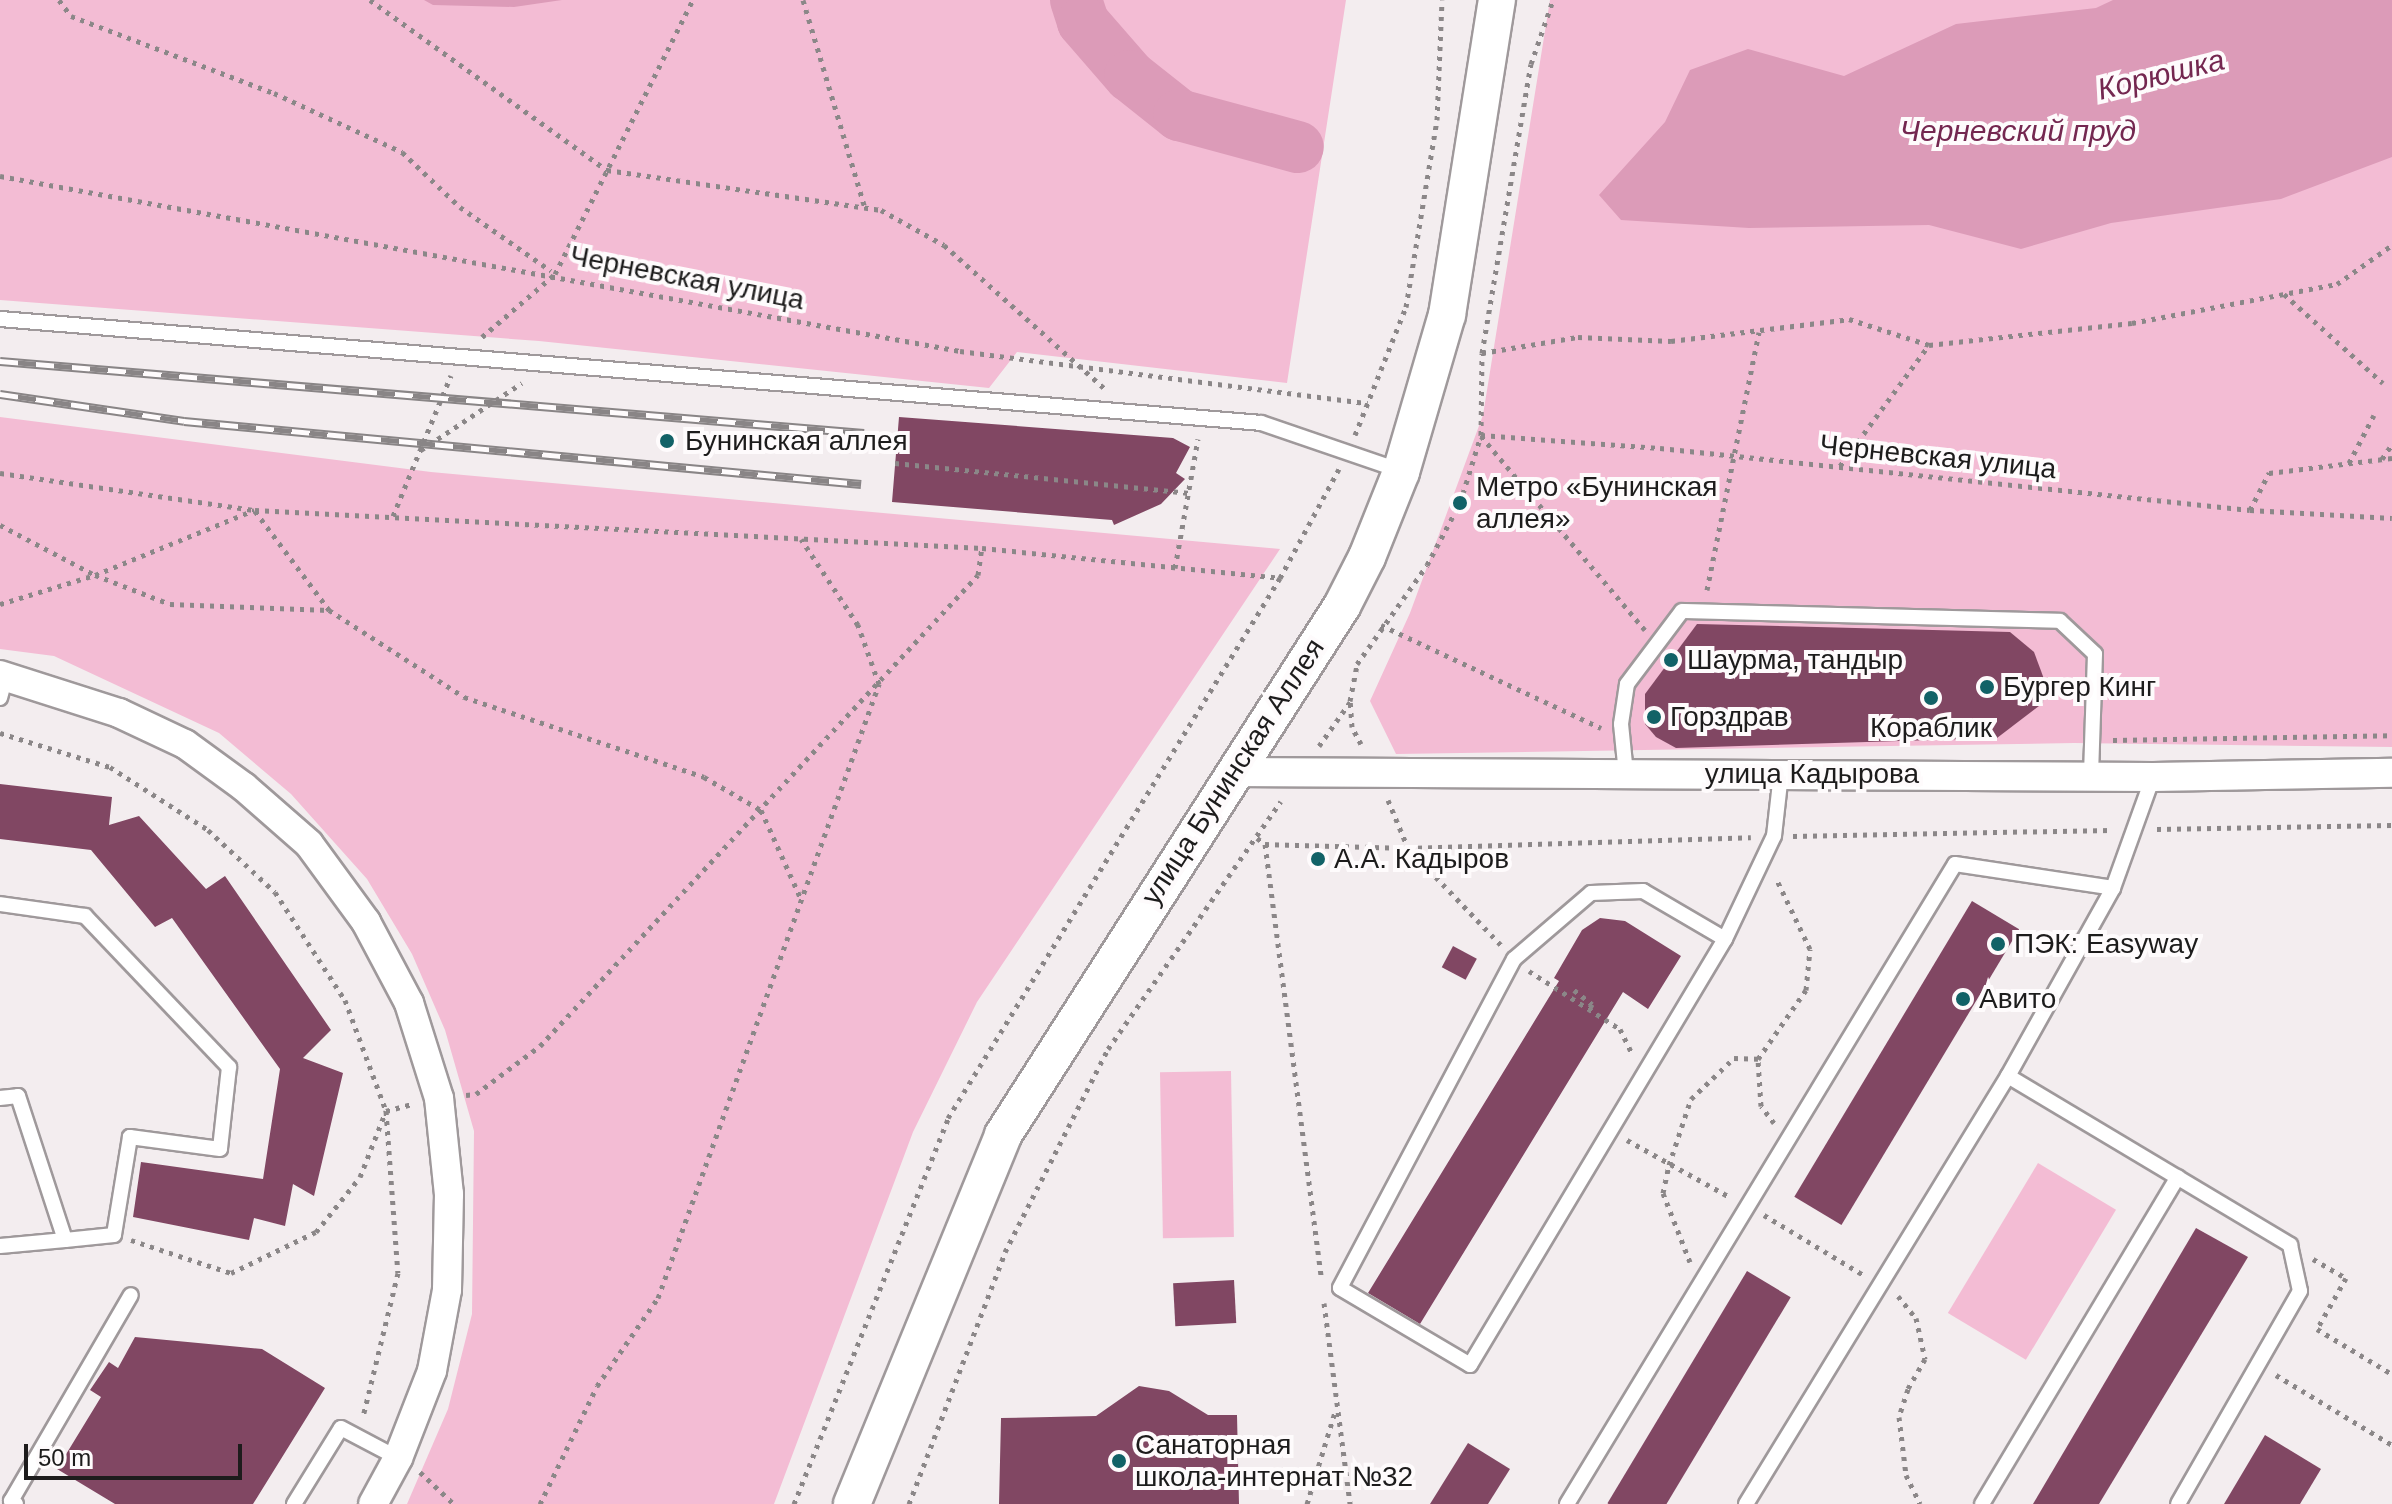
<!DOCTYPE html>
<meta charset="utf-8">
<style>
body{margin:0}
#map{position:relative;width:2392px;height:1504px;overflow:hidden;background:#f3edef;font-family:Arial,sans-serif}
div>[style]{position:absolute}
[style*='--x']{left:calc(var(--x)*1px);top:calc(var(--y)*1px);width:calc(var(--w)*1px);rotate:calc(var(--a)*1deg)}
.green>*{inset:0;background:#f3bcd4;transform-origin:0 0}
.water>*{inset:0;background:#dc9bb8}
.river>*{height:52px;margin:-26px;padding:0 26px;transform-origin:26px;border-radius:26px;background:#dc9bb8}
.building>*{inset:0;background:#814763;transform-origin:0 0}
.path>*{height:5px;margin-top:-2.5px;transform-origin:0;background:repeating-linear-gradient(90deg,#8b8788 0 4px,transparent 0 10px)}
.roads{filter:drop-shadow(2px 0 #9f999b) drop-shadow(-2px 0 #9f999b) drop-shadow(0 2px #9f999b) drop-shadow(0 -2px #9f999b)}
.service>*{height:14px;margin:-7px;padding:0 7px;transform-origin:7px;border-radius:7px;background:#fff}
.minor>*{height:28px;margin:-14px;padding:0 14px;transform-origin:14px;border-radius:14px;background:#fff}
.tertiary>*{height:36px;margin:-18px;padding:0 18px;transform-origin:18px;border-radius:18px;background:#fff}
.rail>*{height:9px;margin-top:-4.5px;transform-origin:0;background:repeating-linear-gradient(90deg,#fefbfc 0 18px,#898586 0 36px);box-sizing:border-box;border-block:2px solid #898586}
.dots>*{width:22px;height:22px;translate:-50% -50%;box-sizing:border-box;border:4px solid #fefbfc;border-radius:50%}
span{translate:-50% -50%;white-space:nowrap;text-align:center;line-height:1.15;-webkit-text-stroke:8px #fefbfc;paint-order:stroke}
.street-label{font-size:28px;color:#1d1c1c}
.poi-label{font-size:28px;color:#1d1c1c}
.left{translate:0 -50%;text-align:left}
.water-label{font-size:30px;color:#742750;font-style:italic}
.scale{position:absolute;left:24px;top:1444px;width:218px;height:36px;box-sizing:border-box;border:4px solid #1d1c1c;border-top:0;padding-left:10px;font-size:24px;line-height:28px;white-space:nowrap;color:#1d1c1c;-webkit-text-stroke:6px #fefbfc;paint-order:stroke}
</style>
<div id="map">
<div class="green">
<i style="clip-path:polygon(0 0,1346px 0,1287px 383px,1017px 352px,989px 388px,539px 341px,0 300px)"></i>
<i style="clip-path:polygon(1550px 0,2392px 0,2392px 747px,2074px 743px,1396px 754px,1370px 701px,1410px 613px,1483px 415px)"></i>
<i style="clip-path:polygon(0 417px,431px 472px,1280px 549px,977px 1002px,913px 1132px,774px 1504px,407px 1504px,448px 1409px,472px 1314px,474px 1131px,445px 1030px,412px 954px,367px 879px,291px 794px,219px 733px,54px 656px,0 649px)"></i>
<i style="left:1231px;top:1071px;width:166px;height:71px;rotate:89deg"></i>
<i style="left:2038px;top:1163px;width:91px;height:175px;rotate:31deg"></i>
</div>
<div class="water">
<i style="clip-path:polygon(424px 0,562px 0,514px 7px,433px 5px)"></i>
<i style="clip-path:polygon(2113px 0,2392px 0,2392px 157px,2281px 199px,2111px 223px,2021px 249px,1929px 225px,1749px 228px,1621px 220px,1599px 195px,1665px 122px,1690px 70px,1748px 49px,1844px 76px,1956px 24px,2096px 8px)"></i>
</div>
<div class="river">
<i style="--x:1076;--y:0;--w:23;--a:72"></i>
<i style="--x:1083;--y:22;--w:72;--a:49"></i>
<i style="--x:1130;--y:76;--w:63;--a:38.5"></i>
<i style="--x:1179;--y:115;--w:123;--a:15.1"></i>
</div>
<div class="building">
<i style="clip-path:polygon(899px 417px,1173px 438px,1190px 447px,1176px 473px,1185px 479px,1161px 504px,1114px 525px,1112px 520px,892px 502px)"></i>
<i style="clip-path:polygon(1697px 624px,2010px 632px,2034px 652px,2044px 679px,2043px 703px,1997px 738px,1676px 748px,1656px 737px,1645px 724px,1645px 694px)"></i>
<i style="clip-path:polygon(0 784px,112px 797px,109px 825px,139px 816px,206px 889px,225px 876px,331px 1030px,303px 1058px,343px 1073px,314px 1196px,293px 1184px,285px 1226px,254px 1218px,249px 1240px,133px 1217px,141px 1162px,263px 1179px,280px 1069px,172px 918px,155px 927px,91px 850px,0 839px)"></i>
<i style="left:1972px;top:901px;width:55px;height:345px;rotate:31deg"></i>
<i style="clip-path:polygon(1600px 918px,1625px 921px,1681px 956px,1648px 1009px,1623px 992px,1420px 1324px,1368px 1293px,1559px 981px,1554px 978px,1582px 930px)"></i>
<i style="left:1453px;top:946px;width:27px;height:24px;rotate:28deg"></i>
<i style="clip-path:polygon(2196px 1228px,2248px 1257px,2099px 1504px,2033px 1504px)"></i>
<i style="left:1747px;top:1271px;width:51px;height:271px;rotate:31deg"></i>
<i style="left:1234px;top:1280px;width:43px;height:61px;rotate:87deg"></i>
<i style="clip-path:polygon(135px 1337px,262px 1349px,325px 1388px,253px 1504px,115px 1504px,57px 1469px,101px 1397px,90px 1390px,109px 1362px,118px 1368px)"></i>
<i style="clip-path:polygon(1139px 1386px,1169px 1391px,1208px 1415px,1237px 1415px,1239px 1504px,999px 1504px,1001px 1418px,1096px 1416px)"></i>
<i style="clip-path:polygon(2265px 1435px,2321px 1469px,2300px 1504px,2224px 1504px)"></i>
<i style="clip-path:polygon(1468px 1443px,1510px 1469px,1488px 1504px,1430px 1504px)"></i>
</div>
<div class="path">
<i style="--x:59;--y:0;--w:20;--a:53"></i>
<i style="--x:71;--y:16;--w:217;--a:20.8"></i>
<i style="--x:274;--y:93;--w:141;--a:24.7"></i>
<i style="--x:402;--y:152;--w:80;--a:43.5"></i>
<i style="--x:460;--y:207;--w:111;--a:35.1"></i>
<i style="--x:370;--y:0;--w:292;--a:35.7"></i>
<i style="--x:607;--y:170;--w:277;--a:8.3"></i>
<i style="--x:881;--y:210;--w:72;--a:29.1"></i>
<i style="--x:944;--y:245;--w:216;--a:41.8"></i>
<i style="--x:803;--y:0;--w:217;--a:73.4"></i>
<i style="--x:0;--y:176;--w:976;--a:10.33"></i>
<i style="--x:960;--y:351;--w:411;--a:7.3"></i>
<i style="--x:2284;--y:294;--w:133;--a:42"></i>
<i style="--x:482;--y:337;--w:96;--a:-40.8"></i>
<i style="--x:555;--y:274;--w:307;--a:-63.3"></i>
<i style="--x:1482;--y:353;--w:97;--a:-9.5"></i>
<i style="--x:1578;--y:337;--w:93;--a:2.5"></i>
<i style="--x:1671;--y:341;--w:179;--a:-7"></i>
<i style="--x:1849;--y:319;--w:84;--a:18"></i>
<i style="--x:1929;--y:345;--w:204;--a:-6.2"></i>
<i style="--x:2132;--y:323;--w:209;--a:-10.8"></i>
<i style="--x:2337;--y:284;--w:67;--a:-35.3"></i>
<i style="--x:1355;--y:435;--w:138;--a:-68.3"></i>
<i style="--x:1406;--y:307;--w:190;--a:-80.6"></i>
<i style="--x:1437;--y:120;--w:120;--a:-87.6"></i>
<i style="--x:1481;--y:435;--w:179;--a:4.2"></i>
<i style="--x:1660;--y:448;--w:593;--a:6"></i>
<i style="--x:2250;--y:510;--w:142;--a:3.2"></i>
<i style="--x:1481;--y:436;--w:254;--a:49.8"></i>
<i style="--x:421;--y:450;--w:121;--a:-33.6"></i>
<i style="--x:2382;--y:459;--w:18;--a:-56"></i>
<i style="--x:895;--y:463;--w:296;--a:5.8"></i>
<i style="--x:2349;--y:463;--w:54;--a:-62.5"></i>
<i style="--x:1840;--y:466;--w:150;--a:-53.7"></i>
<i style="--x:0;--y:473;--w:258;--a:8.3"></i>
<i style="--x:255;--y:510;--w:728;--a:2.99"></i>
<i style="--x:982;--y:548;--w:300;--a:5.7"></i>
<i style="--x:2250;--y:510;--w:42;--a:-62.8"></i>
<i style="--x:2269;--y:473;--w:124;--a:-7"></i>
<i style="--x:255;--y:511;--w:124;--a:53.2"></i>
<i style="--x:393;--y:516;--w:152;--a:-67.6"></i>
<i style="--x:0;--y:525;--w:107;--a:27.8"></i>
<i style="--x:95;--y:575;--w:80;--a:21.1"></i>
<i style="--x:170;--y:604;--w:159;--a:2.2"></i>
<i style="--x:329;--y:610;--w:161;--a:32.8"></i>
<i style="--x:464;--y:697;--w:253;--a:18.4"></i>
<i style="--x:704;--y:777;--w:66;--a:30.1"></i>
<i style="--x:761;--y:810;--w:98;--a:65.8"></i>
<i style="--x:1175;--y:568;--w:131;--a:-79.9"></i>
<i style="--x:1707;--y:590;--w:263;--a:-78.6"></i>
<i style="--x:0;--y:604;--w:99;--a:-17"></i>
<i style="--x:95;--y:575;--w:172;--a:-22.2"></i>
<i style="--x:1381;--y:625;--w:243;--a:25.1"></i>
<i style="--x:0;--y:733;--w:115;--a:17.2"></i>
<i style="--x:110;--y:767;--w:117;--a:32.7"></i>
<i style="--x:208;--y:830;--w:91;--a:42.8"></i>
<i style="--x:275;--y:892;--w:129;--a:57.1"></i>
<i style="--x:345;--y:1000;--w:118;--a:69.7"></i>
<i style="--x:386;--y:1111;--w:162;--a:85.8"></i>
<i style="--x:398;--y:1273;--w:148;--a:103.7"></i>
<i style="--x:2113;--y:740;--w:279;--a:-1"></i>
<i style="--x:1361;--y:744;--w:19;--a:-118"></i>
<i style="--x:1352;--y:727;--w:26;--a:-94"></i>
<i style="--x:1350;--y:701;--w:38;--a:-79"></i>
<i style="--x:1357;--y:664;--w:121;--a:-54.7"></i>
<i style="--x:1427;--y:565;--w:70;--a:-62"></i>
<i style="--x:1460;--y:503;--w:71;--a:-72.8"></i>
<i style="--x:1481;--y:435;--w:82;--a:-89.3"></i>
<i style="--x:1482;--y:353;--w:293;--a:-80.4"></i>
<i style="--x:1531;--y:64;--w:68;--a:-71"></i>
<i style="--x:1319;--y:746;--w:54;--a:-54.8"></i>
<i style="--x:1388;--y:800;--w:52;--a:67.4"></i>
<i style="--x:1408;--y:848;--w:134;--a:46.2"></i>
<i style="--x:2157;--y:829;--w:235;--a:-1"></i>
<i style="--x:1793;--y:836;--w:318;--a:-1.1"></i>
<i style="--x:1257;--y:838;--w:10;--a:37"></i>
<i style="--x:1265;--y:844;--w:143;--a:1.6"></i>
<i style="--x:1408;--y:848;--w:343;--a:-1.8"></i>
<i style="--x:1265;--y:844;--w:437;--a:82.6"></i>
<i style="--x:1529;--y:971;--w:108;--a:32.5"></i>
<i style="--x:1620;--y:1029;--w:25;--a:64"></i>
<i style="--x:1574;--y:990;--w:23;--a:38"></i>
<i style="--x:1592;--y:1004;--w:7;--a:117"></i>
<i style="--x:466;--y:1095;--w:10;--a:-6"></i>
<i style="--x:476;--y:1094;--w:80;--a:-36.9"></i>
<i style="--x:540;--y:1046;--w:643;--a:-47.08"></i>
<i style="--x:978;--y:575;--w:27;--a:-82"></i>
<i style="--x:1774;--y:1123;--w:21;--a:-127"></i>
<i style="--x:1761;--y:1106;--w:47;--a:-93.7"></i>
<i style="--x:1758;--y:1059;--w:84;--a:-55.2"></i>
<i style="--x:1806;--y:990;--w:41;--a:-84.4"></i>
<i style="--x:1810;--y:949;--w:76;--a:-115.6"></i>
<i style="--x:1627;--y:1140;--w:118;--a:29"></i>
<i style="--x:1764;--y:1215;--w:118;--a:31.1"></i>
<i style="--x:131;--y:1240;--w:105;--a:18.3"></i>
<i style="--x:231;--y:1273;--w:94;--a:-25.8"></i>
<i style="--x:316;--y:1232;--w:70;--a:-51.3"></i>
<i style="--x:360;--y:1177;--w:71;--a:-68.5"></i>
<i style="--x:386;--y:1111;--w:28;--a:-15"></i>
<i style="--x:2313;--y:1259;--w:38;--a:30"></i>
<i style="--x:2346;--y:1278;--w:59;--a:119.6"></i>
<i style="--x:2317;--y:1329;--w:87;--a:31"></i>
<i style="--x:1690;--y:1262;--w:74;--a:-111.4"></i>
<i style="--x:1663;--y:1193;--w:29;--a:-78"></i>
<i style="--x:1669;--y:1165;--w:70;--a:-71.6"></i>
<i style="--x:1691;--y:1099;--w:59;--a:-43.6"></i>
<i style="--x:1734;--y:1058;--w:24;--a:2"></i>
<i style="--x:1898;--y:1296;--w:28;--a:51"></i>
<i style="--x:1916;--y:1318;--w:42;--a:77.6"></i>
<i style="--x:1925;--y:1359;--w:34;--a:120"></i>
<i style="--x:1908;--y:1389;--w:29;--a:108"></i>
<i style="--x:1899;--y:1417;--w:58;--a:83.1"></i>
<i style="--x:1906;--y:1475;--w:32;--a:64"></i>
<i style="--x:1324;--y:1303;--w:203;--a:82.6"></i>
<i style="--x:2276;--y:1375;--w:135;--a:31.1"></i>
<i style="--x:420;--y:1472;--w:47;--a:43.3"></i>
<i style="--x:540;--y:1504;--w:131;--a:-64.2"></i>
<i style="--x:597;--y:1386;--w:107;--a:-55.3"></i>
<i style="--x:658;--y:1298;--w:653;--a:-70.2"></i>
<i style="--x:879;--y:684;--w:63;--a:-109.6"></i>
<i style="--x:858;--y:625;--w:103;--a:-123.5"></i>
<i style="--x:794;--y:1504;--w:416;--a:-68.2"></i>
<i style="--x:948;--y:1118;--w:634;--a:-58.42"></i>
<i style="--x:1280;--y:578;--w:124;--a:-61.6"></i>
<i style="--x:909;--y:1504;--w:270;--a:-69.1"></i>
<i style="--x:1005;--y:1252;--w:228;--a:-63.1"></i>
<i style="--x:1108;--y:1049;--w:302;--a:-55.1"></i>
<i style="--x:1307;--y:1504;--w:96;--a:-73.1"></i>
</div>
<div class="roads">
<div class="service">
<i style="--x:0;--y:319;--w:1265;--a:4.71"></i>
<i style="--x:1261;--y:423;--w:148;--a:18.9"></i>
<i style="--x:0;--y:698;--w:23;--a:-75"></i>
<i style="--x:1626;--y:774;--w:50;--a:-95.7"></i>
<i style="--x:1621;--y:724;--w:40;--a:-81.5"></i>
<i style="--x:1627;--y:684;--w:91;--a:-53"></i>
<i style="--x:1682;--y:611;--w:378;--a:1.5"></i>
<i style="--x:2060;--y:621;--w:48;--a:43.3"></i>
<i style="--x:2095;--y:654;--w:123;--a:91.9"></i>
<i style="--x:0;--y:904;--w:86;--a:8"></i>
<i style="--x:85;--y:916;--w:209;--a:46.4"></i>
<i style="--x:229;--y:1067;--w:82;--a:96.3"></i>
<i style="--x:220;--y:1149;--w:91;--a:-172.4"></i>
<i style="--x:130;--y:1137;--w:99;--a:99.3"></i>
<i style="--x:114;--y:1235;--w:49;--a:174.2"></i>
<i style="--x:1725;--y:939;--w:95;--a:-149.7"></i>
<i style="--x:1643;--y:891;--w:52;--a:177.8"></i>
<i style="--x:1591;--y:893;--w:101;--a:139.4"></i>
<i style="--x:1514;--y:959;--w:372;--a:117.9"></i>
<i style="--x:1340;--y:1288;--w:151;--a:30.6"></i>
<i style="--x:1470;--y:1365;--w:496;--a:-59.1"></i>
<i style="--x:1725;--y:939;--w:114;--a:-64.6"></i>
<i style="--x:1774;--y:836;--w:62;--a:-83.6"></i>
<i style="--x:2008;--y:1076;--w:329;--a:30.9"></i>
<i style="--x:2290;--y:1245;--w:47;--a:77.7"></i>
<i style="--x:2300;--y:1291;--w:245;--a:119.8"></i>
<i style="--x:0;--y:1098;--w:18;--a:-6"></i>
<i style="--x:18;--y:1096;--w:151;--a:71.9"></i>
<i style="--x:65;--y:1240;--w:65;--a:174.7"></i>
<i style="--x:16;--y:1504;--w:6;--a:-149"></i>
<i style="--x:11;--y:1501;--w:238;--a:-59.8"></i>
<i style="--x:294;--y:1504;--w:89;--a:-58.3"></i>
<i style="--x:341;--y:1428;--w:64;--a:27.8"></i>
<i style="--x:1567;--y:1504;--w:748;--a:-58.77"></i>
<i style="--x:1955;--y:864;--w:160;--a:8.6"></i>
<i style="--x:1746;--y:1504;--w:502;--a:-58.53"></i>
<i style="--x:2008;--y:1076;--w:215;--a:-60.8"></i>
<i style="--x:2113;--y:888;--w:118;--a:-70.2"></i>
<i style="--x:1982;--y:1504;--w:381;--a:-59.1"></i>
</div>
<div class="minor">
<i style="--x:0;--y:675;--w:125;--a:17.7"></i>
<i style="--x:119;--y:713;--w:73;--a:25.2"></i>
<i style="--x:185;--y:744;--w:73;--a:36.1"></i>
<i style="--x:244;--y:787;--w:86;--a:41.2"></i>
<i style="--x:309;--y:844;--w:97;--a:53.8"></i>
<i style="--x:366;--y:922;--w:92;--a:62"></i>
<i style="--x:409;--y:1003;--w:100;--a:72.5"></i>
<i style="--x:439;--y:1098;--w:97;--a:84.1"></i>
<i style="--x:449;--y:1194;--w:96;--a:91.2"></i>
<i style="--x:447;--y:1290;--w:82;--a:100.5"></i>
<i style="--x:432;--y:1371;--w:93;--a:111.3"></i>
<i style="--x:398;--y:1458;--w:52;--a:118.5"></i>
<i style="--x:1232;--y:772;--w:921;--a:0.31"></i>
<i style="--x:2153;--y:777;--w:239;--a:-1"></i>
</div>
<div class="tertiary">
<i style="--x:852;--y:1504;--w:399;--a:-67.7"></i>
<i style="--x:1003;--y:1135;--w:628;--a:-57.35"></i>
<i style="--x:1342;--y:606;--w:55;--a:-63"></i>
<i style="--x:1367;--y:557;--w:92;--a:-68.2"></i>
<i style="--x:1401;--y:472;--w:164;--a:-73.7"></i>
<i style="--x:1447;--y:315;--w:319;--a:-81"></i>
</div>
</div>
<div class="rail">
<i style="--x:0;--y:361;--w:867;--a:4.76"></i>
<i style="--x:0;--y:394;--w:186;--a:8.3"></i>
<i style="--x:184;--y:421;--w:680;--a:5.32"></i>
</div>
<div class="dots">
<i style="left:667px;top:441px;background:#126267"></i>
<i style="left:1460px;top:503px;background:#126267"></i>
<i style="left:1671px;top:660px;background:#126267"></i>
<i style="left:1987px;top:687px;background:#126267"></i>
<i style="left:1931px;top:698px;background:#126267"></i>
<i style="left:1654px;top:717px;background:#126267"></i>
<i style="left:1318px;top:859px;background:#126267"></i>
<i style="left:1998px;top:944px;background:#126267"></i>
<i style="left:1963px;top:999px;background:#126267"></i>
<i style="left:1119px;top:1461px;background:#126267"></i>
</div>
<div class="street-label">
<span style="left:687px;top:278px;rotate:11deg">Черневская улица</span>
<span style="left:1938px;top:457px;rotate:6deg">Черневская улица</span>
<span style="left:1233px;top:772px;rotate:-57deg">улица Бунинская Аллея</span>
<span style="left:1812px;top:774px">улица Кадырова</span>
</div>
<div class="poi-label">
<span class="left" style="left:685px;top:441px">Бунинская аллея</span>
<span class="left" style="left:1476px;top:503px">Метро «Бунинская<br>аллея»</span>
<span class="left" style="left:1687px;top:660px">Шаурма, тандыр</span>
<span class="left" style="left:2003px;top:687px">Бургер Кинг</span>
<span class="left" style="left:1670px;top:717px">Горздрав</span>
<span style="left:1931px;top:728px">Кораблик</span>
<span class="left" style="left:1334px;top:859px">А.А. Кадыров</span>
<span class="left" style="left:2014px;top:944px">ПЭК: Easyway</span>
<span class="left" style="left:1979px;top:999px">Авито</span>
<span class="left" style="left:1135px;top:1461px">Санаторная<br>школа-интернат №32</span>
</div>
<div class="water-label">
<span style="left:2161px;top:75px;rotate:-14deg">Корюшка</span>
<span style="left:2018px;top:131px">Черневский пруд</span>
</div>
<div class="scale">50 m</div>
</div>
